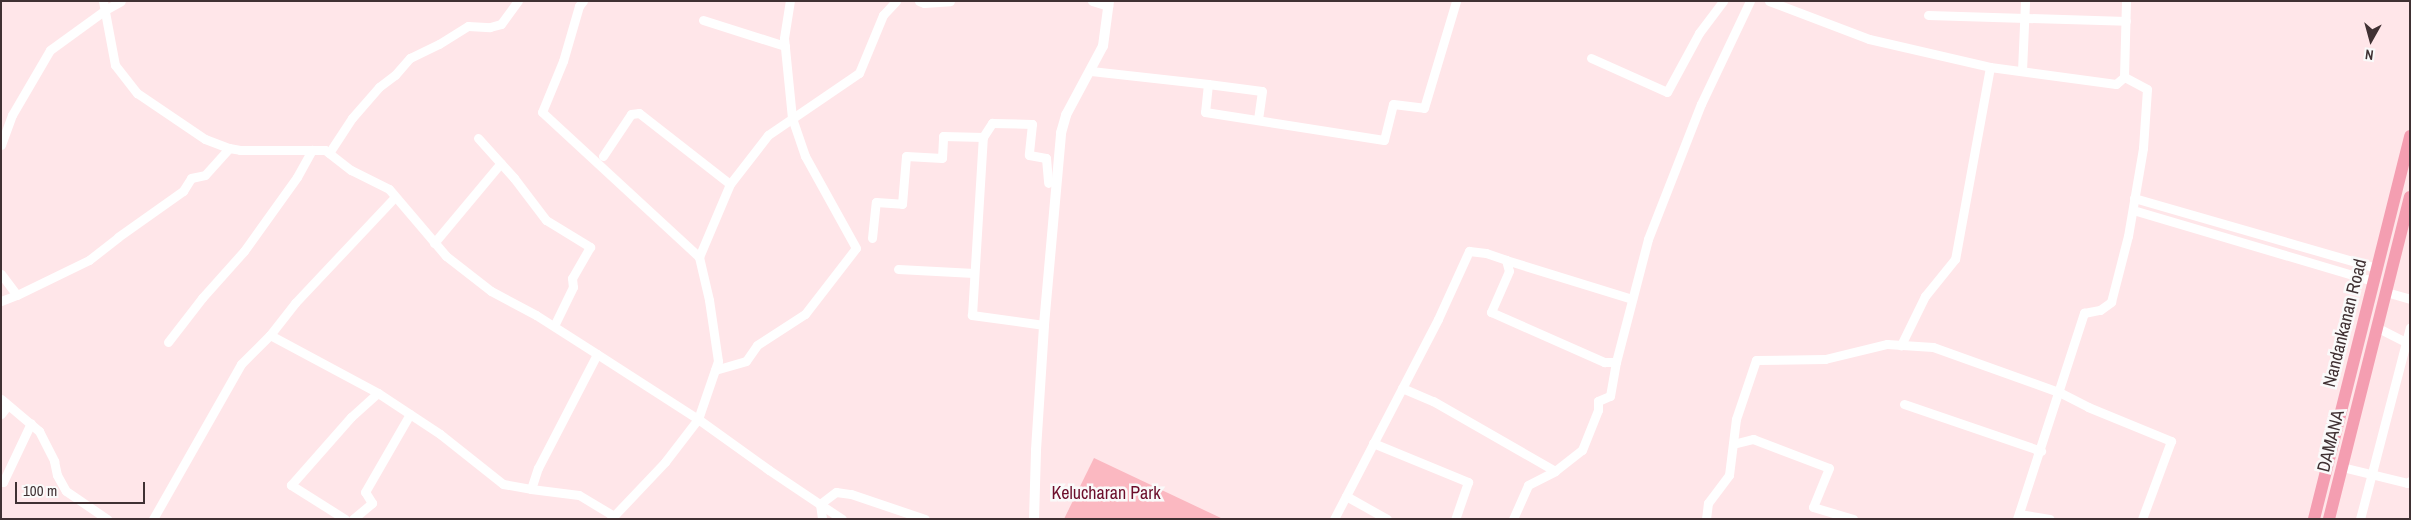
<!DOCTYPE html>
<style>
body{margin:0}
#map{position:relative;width:2411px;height:520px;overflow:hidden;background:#ffe6e9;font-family:"Archivo Narrow",sans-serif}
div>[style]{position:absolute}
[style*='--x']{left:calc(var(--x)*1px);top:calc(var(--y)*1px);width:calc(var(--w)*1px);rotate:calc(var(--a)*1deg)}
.green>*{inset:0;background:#fbb8c1}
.minor>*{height:9px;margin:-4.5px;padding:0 4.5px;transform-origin:4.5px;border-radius:4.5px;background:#fff}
.tertiary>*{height:10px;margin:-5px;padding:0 5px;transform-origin:5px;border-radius:5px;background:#fff}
.primary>*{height:12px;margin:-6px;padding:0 6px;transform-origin:6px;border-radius:6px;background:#f49eb1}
span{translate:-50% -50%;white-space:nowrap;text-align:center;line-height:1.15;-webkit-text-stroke:5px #fafafa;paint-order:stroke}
.street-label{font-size:18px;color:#403133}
.park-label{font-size:18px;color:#6c0e2b}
.frame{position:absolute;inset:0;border:2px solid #403133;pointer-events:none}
.north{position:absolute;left:2346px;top:15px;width:50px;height:50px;-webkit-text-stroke:4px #fafafa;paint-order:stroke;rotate:187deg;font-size:14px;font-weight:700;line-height:20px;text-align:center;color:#403133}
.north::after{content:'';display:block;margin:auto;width:18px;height:22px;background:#403133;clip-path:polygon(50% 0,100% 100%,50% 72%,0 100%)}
.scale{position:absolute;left:15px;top:482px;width:130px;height:22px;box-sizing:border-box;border:2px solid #403133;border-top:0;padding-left:6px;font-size:15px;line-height:18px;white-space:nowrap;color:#403133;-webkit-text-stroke:4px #fafafa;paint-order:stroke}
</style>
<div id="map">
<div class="green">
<i style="clip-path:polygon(1094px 458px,1223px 519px,1064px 519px)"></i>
</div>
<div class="minor">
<i style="--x:103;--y:1;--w:65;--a:79.4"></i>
<i style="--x:115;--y:65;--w:36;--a:52"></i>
<i style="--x:137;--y:93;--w:82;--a:34.1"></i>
<i style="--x:205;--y:139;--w:26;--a:21"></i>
<i style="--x:229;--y:148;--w:11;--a:10"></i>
<i style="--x:240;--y:150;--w:85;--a:0"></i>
<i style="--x:325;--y:150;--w:33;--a:38"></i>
<i style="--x:351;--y:170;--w:42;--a:26.6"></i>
<i style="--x:389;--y:189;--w:88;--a:49.6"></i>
<i style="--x:446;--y:256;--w:57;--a:37.9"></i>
<i style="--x:491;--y:291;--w:51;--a:28.1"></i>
<i style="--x:536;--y:315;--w:72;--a:32.6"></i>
<i style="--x:583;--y:1;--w:6;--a:129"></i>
<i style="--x:579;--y:6;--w:57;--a:106.2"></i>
<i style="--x:563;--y:61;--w:55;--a:112.4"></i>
<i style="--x:542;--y:112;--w:214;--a:42.7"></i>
<i style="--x:699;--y:257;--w:44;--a:76.9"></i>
<i style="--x:709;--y:300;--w:62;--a:81.6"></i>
<i style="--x:718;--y:361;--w:61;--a:109"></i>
<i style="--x:698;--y:419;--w:54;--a:127.5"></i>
<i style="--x:665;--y:462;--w:79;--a:133.5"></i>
<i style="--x:919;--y:1;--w:5;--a:22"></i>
<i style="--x:924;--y:3;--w:26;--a:-4"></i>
<i style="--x:1092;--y:1;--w:17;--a:17"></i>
<i style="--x:1769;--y:1;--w:107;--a:20.8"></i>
<i style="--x:1869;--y:39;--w:124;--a:13"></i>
<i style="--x:1990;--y:67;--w:195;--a:100.3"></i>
<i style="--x:1955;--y:259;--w:48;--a:129"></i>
<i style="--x:1925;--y:296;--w:55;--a:116.1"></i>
<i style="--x:1928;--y:15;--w:198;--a:1.7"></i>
<i style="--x:703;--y:20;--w:86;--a:17.6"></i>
<i style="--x:1591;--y:58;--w:83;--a:24.1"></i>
<i style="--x:1667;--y:92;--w:67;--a:-61.5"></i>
<i style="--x:1699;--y:33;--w:40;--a:-53"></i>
<i style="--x:1990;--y:67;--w:127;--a:7.7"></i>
<i style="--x:2116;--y:84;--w:11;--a:-41"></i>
<i style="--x:1091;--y:71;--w:118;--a:6.3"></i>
<i style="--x:1208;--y:84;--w:28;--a:96"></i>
<i style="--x:1205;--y:112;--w:181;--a:8.9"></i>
<i style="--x:1384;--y:140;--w:37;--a:-76"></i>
<i style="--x:1393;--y:104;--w:31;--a:7"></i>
<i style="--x:1424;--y:108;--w:112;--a:-73.3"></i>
<i style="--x:2022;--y:71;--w:70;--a:-87.5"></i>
<i style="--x:1208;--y:84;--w:54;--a:7.4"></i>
<i style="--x:1262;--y:91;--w:28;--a:98"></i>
<i style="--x:478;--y:138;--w:54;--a:48"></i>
<i style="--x:514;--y:178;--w:53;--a:52.7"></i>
<i style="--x:546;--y:220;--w:52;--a:31.5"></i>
<i style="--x:590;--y:247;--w:36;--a:120"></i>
<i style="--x:572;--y:278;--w:9;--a:84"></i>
<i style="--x:573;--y:287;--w:43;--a:116"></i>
<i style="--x:1;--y:145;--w:32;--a:-70"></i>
<i style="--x:12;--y:115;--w:75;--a:-59.7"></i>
<i style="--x:50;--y:50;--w:68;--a:-36"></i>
<i style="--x:105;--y:10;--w:18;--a:-29"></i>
<i style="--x:329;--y:153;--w:42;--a:-56.7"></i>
<i style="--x:352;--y:118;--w:41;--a:-48.9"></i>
<i style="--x:379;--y:87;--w:20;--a:-37"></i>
<i style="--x:395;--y:75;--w:23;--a:-49"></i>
<i style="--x:410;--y:58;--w:32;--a:-26"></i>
<i style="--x:439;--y:44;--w:34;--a:-32"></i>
<i style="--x:468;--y:26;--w:22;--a:3"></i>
<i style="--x:490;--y:27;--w:11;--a:-15"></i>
<i style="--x:501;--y:24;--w:29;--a:-54"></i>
<i style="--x:603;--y:156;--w:50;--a:-56.3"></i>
<i style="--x:631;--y:114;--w:8;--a:-7"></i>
<i style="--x:639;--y:113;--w:115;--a:38"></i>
<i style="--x:2134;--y:198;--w:252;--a:16.1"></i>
<i style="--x:2133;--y:210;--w:250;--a:16.5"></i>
<i style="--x:872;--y:238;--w:36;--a:-84"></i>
<i style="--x:876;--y:202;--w:26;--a:4"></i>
<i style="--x:902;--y:204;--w:48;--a:-85.2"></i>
<i style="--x:906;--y:156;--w:36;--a:3"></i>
<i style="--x:942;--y:158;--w:22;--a:-87"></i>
<i style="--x:943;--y:136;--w:40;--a:1.4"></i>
<i style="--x:434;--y:243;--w:104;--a:-50.1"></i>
<i style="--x:699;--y:257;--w:79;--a:-67"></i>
<i style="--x:730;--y:184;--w:62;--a:-52.2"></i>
<i style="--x:768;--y:135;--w:110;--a:-34.3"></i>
<i style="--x:859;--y:73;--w:63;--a:-67.5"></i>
<i style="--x:883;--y:15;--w:19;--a:-47"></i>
<i style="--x:1506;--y:260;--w:132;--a:17.2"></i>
<i style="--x:898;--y:269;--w:76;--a:3"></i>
<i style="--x:1;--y:274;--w:26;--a:53"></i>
<i style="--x:17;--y:295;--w:80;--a:-25.9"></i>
<i style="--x:89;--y:260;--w:37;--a:-38"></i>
<i style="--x:118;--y:237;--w:80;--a:-35.3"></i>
<i style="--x:183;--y:191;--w:15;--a:-58"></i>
<i style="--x:191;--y:178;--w:14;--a:-12"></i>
<i style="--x:205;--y:175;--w:36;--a:-48"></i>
<i style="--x:2386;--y:292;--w:25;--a:16"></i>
<i style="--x:1;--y:301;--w:17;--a:-21"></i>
<i style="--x:1044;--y:325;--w:73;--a:-172.1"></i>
<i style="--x:972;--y:315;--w:178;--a:-86.5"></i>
<i style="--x:983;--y:137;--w:17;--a:-57"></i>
<i style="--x:992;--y:123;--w:40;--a:1.4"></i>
<i style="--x:1032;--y:124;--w:31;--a:96"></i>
<i style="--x:1029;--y:155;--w:17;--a:10"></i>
<i style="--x:1046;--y:158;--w:25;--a:85"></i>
<i style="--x:2378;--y:328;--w:36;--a:27"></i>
<i style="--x:270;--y:335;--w:123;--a:28.2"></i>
<i style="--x:378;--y:393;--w:74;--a:33.5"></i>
<i style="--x:440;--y:434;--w:80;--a:38.4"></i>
<i style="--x:503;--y:484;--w:28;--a:10"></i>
<i style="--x:531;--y:489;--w:22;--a:-72"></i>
<i style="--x:538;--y:468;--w:128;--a:-62.6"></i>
<i style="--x:597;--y:354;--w:120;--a:32.8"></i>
<i style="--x:698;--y:419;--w:87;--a:35.7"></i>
<i style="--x:769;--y:470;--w:88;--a:33.9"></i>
<i style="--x:168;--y:342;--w:56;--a:-52.3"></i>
<i style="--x:202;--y:298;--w:63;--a:-48.2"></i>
<i style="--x:244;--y:251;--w:91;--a:-54.4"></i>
<i style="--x:297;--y:177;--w:31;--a:-61"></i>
<i style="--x:715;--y:370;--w:32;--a:-16"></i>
<i style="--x:746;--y:361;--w:19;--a:-55"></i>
<i style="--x:757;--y:345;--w:57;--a:-32.9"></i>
<i style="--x:805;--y:314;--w:83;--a:-52.3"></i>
<i style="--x:856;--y:248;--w:105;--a:-119"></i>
<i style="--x:805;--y:156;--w:40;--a:-108.9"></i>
<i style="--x:792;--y:118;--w:80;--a:-95.7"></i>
<i style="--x:784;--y:38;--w:37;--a:-81"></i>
<i style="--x:1402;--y:388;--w:34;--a:23"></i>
<i style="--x:1433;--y:401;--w:141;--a:29.8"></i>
<i style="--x:1;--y:399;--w:50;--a:40.1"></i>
<i style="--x:39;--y:431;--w:34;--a:63"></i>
<i style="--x:54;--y:461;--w:14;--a:78"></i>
<i style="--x:57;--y:475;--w:18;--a:61"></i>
<i style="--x:66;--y:491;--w:50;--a:34.3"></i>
<i style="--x:1904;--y:404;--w:145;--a:18.9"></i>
<i style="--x:1;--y:414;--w:11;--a:-52"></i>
<i style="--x:1373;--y:443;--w:103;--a:22.3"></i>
<i style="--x:1468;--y:482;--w:39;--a:109"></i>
<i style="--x:1733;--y:444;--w:21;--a:-14"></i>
<i style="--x:1753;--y:439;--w:81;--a:20.9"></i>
<i style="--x:1829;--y:468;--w:42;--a:112.3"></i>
<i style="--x:1813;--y:507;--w:42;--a:16.7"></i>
<i style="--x:2342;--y:467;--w:67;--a:13.8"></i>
<i style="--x:2407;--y:483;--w:4;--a:-34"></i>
<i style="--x:1;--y:481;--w:2;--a:27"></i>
<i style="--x:3;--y:482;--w:65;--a:-64.6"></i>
<i style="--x:531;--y:489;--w:48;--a:7.1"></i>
<i style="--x:579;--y:495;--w:41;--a:31"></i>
<i style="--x:1346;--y:496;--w:47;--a:29.3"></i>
<i style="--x:820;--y:504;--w:20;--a:-37"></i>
<i style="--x:836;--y:492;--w:15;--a:8"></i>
<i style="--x:851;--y:494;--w:78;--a:18.7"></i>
<i style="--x:820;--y:504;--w:15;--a:82"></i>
<i style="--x:2019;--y:514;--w:31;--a:9"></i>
<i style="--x:153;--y:519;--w:178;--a:-60.4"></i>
<i style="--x:241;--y:364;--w:41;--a:-45"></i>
<i style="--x:270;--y:335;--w:41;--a:-52"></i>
<i style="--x:295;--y:303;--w:146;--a:-46.7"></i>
<i style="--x:345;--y:519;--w:64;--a:-147.8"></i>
<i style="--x:291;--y:485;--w:91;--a:-48.6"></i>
<i style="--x:351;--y:417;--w:36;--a:-42"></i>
<i style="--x:353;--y:519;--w:25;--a:-40"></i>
<i style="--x:372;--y:503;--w:13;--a:-122"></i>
<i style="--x:365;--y:492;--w:90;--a:-60"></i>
<i style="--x:1334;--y:519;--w:225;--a:-62.5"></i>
<i style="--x:1438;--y:319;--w:75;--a:-65.5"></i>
<i style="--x:1469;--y:251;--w:17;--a:7"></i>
<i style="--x:1486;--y:253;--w:21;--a:19"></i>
<i style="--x:1506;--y:260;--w:11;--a:75"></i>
<i style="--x:1509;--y:271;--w:45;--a:113.7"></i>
<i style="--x:1491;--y:312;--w:124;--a:23.9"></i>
<i style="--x:1604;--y:362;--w:12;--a:0"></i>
<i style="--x:1616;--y:362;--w:127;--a:-75.4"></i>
<i style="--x:1648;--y:239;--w:145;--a:-68.6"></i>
<i style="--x:1701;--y:104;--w:114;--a:-64.6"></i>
<i style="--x:1513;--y:519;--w:37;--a:-66"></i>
<i style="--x:1528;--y:485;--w:30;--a:-27"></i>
<i style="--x:1555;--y:471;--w:34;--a:-38"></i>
<i style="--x:1582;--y:450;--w:43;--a:-68.2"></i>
<i style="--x:1598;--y:410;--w:9;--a:-90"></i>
<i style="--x:1598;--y:401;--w:13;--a:-23"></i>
<i style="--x:1610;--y:396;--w:35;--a:-80"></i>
<i style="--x:1706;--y:519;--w:16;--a:-83"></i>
<i style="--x:1708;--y:503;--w:35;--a:-53"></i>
<i style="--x:1729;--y:475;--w:56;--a:-82.9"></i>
<i style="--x:1736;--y:419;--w:62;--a:-71.3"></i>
<i style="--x:1756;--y:360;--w:69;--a:-0.8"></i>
<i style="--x:1825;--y:359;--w:64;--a:-13.6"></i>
<i style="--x:1887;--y:344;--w:46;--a:3.7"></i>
<i style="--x:1933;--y:347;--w:134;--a:19.7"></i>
<i style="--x:2059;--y:392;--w:33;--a:27"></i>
<i style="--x:2088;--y:407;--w:90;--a:22.3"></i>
<i style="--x:2171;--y:441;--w:83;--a:110.4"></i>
<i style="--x:2017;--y:519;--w:217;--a:-72"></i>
<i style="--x:2084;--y:313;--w:16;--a:-11"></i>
<i style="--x:2100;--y:310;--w:14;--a:-36"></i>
<i style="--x:2111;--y:302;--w:68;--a:-75.6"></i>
<i style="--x:2128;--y:236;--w:89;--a:-80.3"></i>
<i style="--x:2143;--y:148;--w:59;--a:-86.1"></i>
<i style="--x:2147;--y:89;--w:26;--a:-152"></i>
<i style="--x:2124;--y:77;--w:76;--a:-88.5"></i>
<i style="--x:2360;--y:519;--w:198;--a:-75.4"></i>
</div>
<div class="tertiary">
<i style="--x:1034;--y:519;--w:69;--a:-88.3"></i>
<i style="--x:1036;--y:450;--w:125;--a:-86.3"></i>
<i style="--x:1044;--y:325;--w:193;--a:-84.9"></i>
<i style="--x:1061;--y:133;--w:19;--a:-74"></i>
<i style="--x:1066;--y:115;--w:78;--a:-61.8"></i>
<i style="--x:1103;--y:46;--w:45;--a:-82.4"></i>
</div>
<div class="primary">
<i style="--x:2314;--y:519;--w:395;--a:-75.9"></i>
<i style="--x:2329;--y:519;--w:332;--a:-75.9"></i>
</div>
<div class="street-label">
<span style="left:2345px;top:323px;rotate:-76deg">Nandankanan Road</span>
<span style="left:2331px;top:441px;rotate:-76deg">DAMANA</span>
</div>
<div class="park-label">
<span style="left:1106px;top:493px">Kelucharan Park</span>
</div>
<div class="frame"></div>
<div class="north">N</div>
<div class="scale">100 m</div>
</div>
